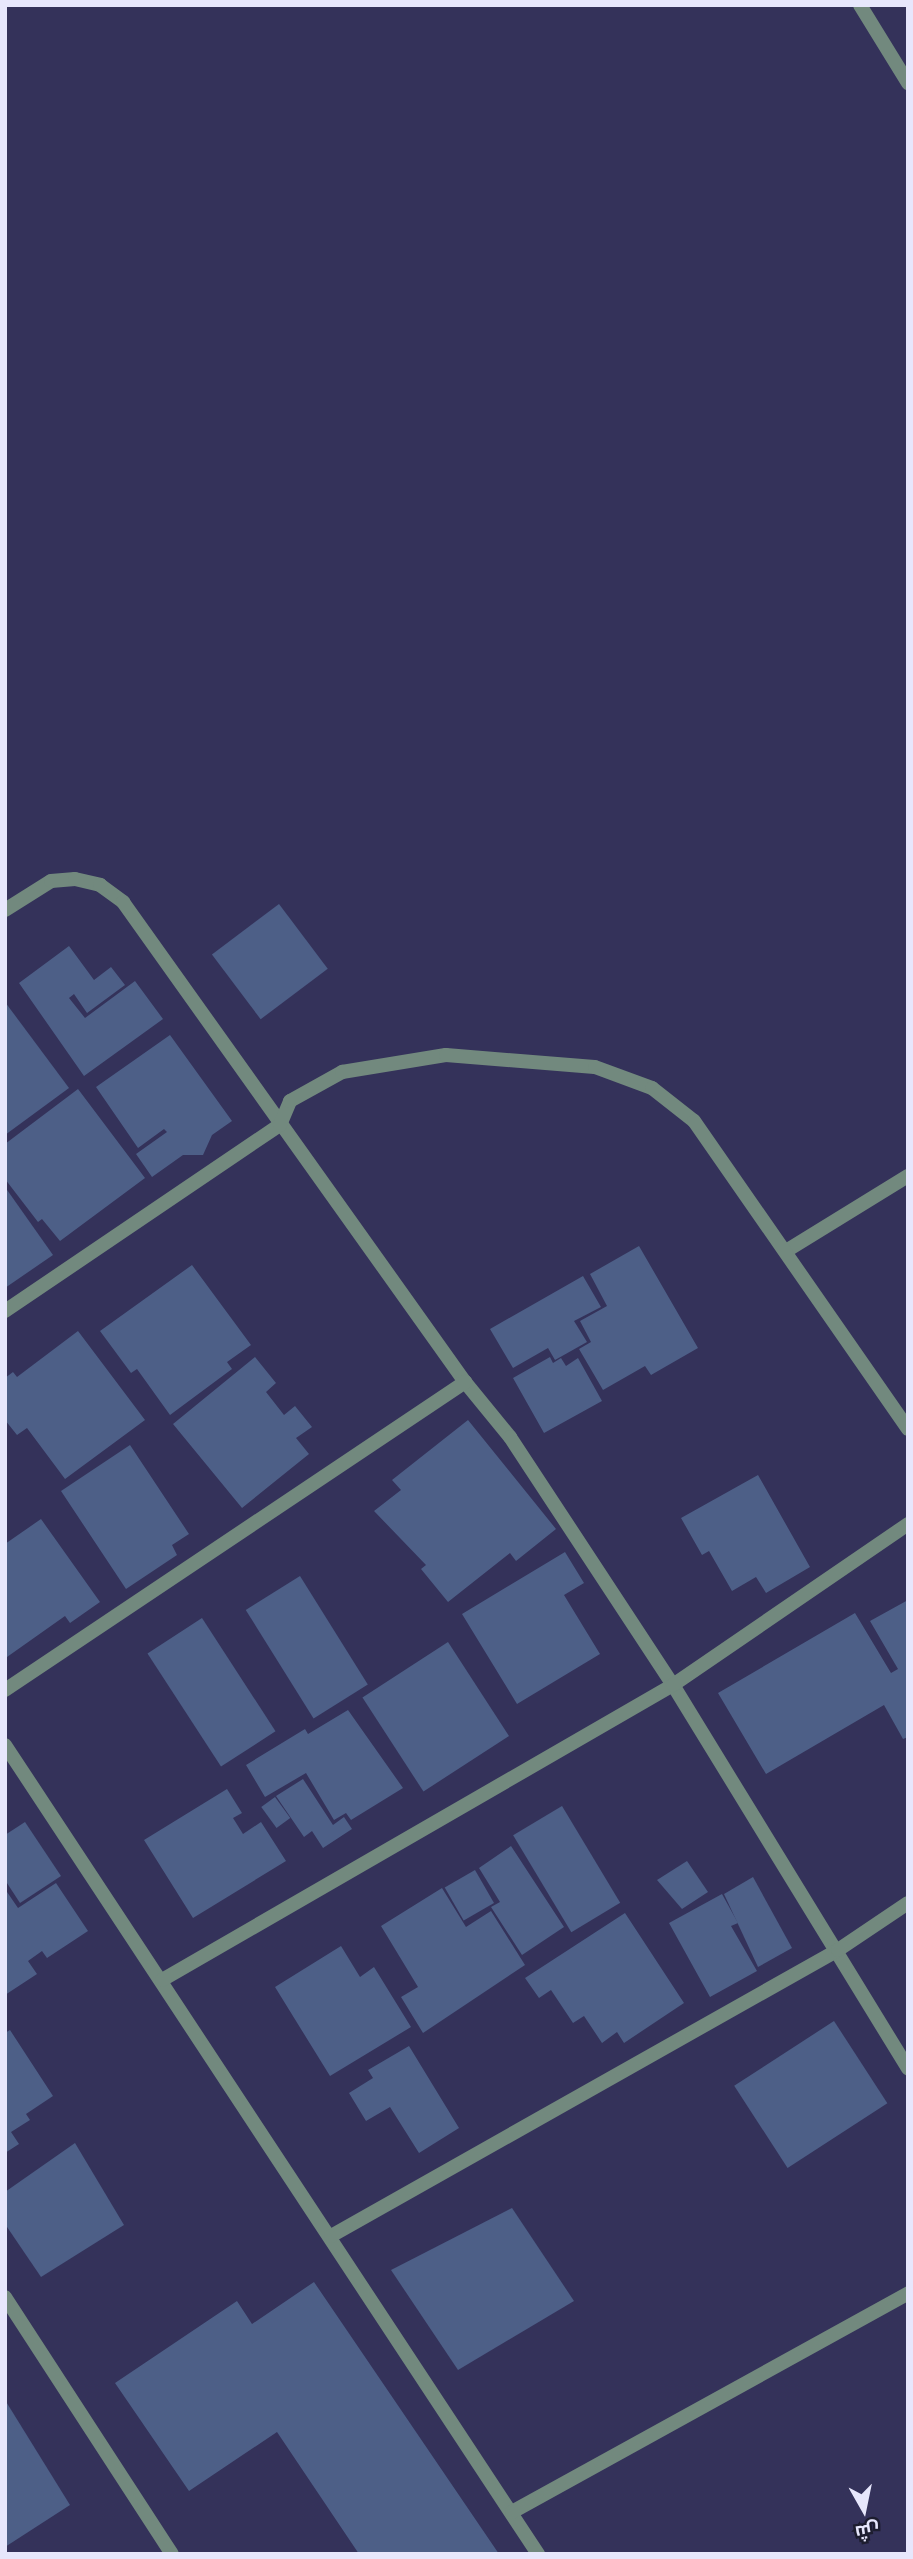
<!DOCTYPE html>
<meta charset="utf-8">
<style>
body{margin:0}
#map{position:relative;width:913px;height:2559px;overflow:hidden;background:#34325a;font-family:"Varela Round",Cairo,sans-serif}
div>[style]{position:absolute}
[style*='--x']{left:calc(var(--x)*1px);top:calc(var(--y)*1px);width:calc(var(--w)*1px);rotate:calc(var(--a)*1deg)}
.building>*{inset:0;background:#4d5f87;transform-origin:0 0}
.street>*{height:14px;margin:-7px;padding:0 7px;transform-origin:7px;border-radius:7px;background:#72897e}
span{translate:-50% -50%;white-space:nowrap;text-align:center;line-height:1.15;-webkit-text-stroke:6px #1d1d2f;paint-order:stroke}
.frame{position:absolute;inset:0;border:7px solid #e7e7fc;pointer-events:none}
.north{position:absolute;left:829px;top:2475px;width:70px;height:70px;-webkit-text-stroke:5px #1d1d2f;paint-order:stroke;rotate:171deg;font-size:19px;font-weight:700;line-height:28px;text-align:center;color:#e7e7fc}
.north::after{content:'';display:block;margin:auto;width:24px;height:32px;background:#e7e7fc;clip-path:polygon(50% 0,100% 100%,50% 72%,0 100%)}
</style>
<div id="map">
<div class="building">
<i style="left:279px;top:904px;width:81px;height:84px;rotate:53deg"></i>
<i style="clip-path:polygon(69px 946px,94px 980px,111px 967px,125px 985px,87px 1013px,74px 994px,69px 998px,85px 1018px,135px 981px,163px 1019px,84px 1076px,19px 983px)"></i>
<i style="clip-path:polygon(5px 1002px,69px 1088px,5px 1135px)"></i>
<i style="clip-path:polygon(170px 1035px,232px 1121px,212px 1135px,203px 1155px,183px 1155px,152px 1177px,136px 1154px,167px 1132px,164px 1129px,138px 1148px,96px 1087px)"></i>
<i style="clip-path:polygon(78px 1089px,145px 1178px,60px 1241px,42px 1219px,38px 1222px,5px 1179px,5px 1144px)"></i>
<i style="clip-path:polygon(5px 1187px,53px 1255px,5px 1288px)"></i>
<i style="clip-path:polygon(639px 1246px,698px 1348px,651px 1375px,645px 1366px,603px 1390px,579px 1349px,591px 1342px,580px 1321px,607px 1306px,590px 1274px)"></i>
<i style="clip-path:polygon(192px 1265px,251px 1345px,227px 1362px,232px 1369px,170px 1415px,137px 1369px,131px 1373px,100px 1331px)"></i>
<i style="clip-path:polygon(583px 1276px,601px 1307px,574px 1321px,587px 1342px,555px 1360px,548px 1348px,513px 1368px,490px 1329px)"></i>
<i style="clip-path:polygon(78px 1331px,145px 1420px,65px 1479px,27px 1428px,17px 1435px,5px 1420px,5px 1378px,13px 1372px,17px 1377px)"></i>
<i style="clip-path:polygon(255px 1357px,276px 1383px,266px 1392px,284px 1415px,295px 1406px,312px 1427px,296px 1438px,309px 1454px,242px 1508px,173px 1424px)"></i>
<i style="clip-path:polygon(550px 1357px,553px 1363px,561px 1358px,566px 1366px,578px 1358px,602px 1401px,544px 1433px,513px 1378px)"></i>
<i style="clip-path:polygon(468px 1420px,556px 1529px,516px 1561px,510px 1553px,448px 1602px,421px 1569px,426px 1565px,374px 1511px,401px 1490px,392px 1480px)"></i>
<i style="clip-path:polygon(130px 1445px,189px 1534px,172px 1545px,177px 1555px,126px 1589px,61px 1491px)"></i>
<i style="clip-path:polygon(758px 1475px,810px 1567px,766px 1593px,756px 1577px,732px 1591px,709px 1551px,702px 1555px,681px 1518px)"></i>
<i style="clip-path:polygon(41px 1519px,100px 1602px,70px 1623px,65px 1616px,7px 1657px,5px 1544px)"></i>
<i style="clip-path:polygon(565px 1552px,584px 1583px,564px 1595px,600px 1654px,517px 1704px,462px 1614px)"></i>
<i style="left:300px;top:1576px;width:128px;height:64px;rotate:58deg"></i>
<i style="clip-path:polygon(908px 1600px,908px 1737px,903px 1739px,884px 1705px,766px 1774px,718px 1693px,855px 1613px,891px 1673px,898px 1669px,870px 1621px)"></i>
<i style="left:202px;top:1618px;width:135px;height:65px;rotate:57deg"></i>
<i style="left:448px;top:1642px;width:112px;height:102px;rotate:57deg"></i>
<i style="clip-path:polygon(348px 1710px,403px 1788px,351px 1820px,346px 1813px,334px 1820px,306px 1773px,265px 1797px,246px 1765px,305px 1729px,308px 1734px)"></i>
<i style="clip-path:polygon(303px 1779px,333px 1825px,344px 1817px,352px 1829px,323px 1848px,312px 1831px,304px 1837px,276px 1796px)"></i>
<i style="clip-path:polygon(227px 1789px,242px 1813px,233px 1818px,243px 1834px,261px 1822px,286px 1861px,193px 1918px,144px 1840px)"></i>
<i style="left:275px;top:1797px;width:26px;height:17px;rotate:54deg"></i>
<i style="left:562px;top:1806px;width:113px;height:57px;rotate:59deg"></i>
<i style="clip-path:polygon(25px 1822px,61px 1876px,20px 1903px,5px 1880px,5px 1835px)"></i>
<i style="clip-path:polygon(511px 1846px,564px 1927px,522px 1955px,491px 1907px,500px 1902px,479px 1868px)"></i>
<i style="clip-path:polygon(687px 1861px,708px 1892px,682px 1909px,657px 1880px)"></i>
<i style="left:475px;top:1870px;width:38px;height:35px;rotate:60deg"></i>
<i style="clip-path:polygon(753px 1877px,792px 1948px,758px 1967px,724px 1894px)"></i>
<i style="clip-path:polygon(56px 1883px,88px 1931px,47px 1958px,42px 1951px,28px 1961px,37px 1974px,5px 1995px,5px 1889px,18px 1908px)"></i>
<i style="clip-path:polygon(442px 1888px,466px 1927px,491px 1911px,525px 1965px,423px 2033px,401px 1997px,418px 1987px,381px 1926px)"></i>
<i style="clip-path:polygon(722px 1894px,738px 1923px,731px 1926px,757px 1971px,710px 1997px,669px 1923px)"></i>
<i style="clip-path:polygon(625px 1913px,684px 2003px,624px 2043px,617px 2032px,602px 2043px,584px 2016px,573px 2023px,551px 1990px,539px 1998px,525px 1978px)"></i>
<i style="clip-path:polygon(341px 1946px,360px 1977px,374px 1967px,411px 2027px,330px 2076px,275px 1987px)"></i>
<i style="left:834px;top:2021px;width:98px;height:119px;rotate:57deg"></i>
<i style="clip-path:polygon(10px 2030px,53px 2096px,26px 2114px,30px 2120px,11px 2132px,19px 2144px,5px 2153px,5px 2033px)"></i>
<i style="clip-path:polygon(409px 2046px,459px 2128px,419px 2153px,390px 2107px,366px 2121px,349px 2093px,373px 2078px,368px 2070px)"></i>
<i style="clip-path:polygon(75px 2143px,124px 2225px,41px 2277px,5px 2224px,5px 2192px)"></i>
<i style="clip-path:polygon(512px 2208px,574px 2301px,458px 2370px,391px 2270px)"></i>
<i style="clip-path:polygon(314px 2282px,499px 2554px,359px 2554px,277px 2432px,189px 2491px,115px 2383px,237px 2301px,252px 2324px)"></i>
<i style="clip-path:polygon(5px 2400px,70px 2505px,5px 2547px)"></i>
</div>
<div class="street">
<i style="--x:860;--y:5;--w:92;--a:58.4"></i>
<i style="--x:5;--y:910;--w:54;--a:-32.2"></i>
<i style="--x:51;--y:881;--w:24;--a:-5"></i>
<i style="--x:75;--y:879;--w:26;--a:13"></i>
<i style="--x:100;--y:885;--w:29;--a:36"></i>
<i style="--x:123;--y:902;--w:589;--a:54.53"></i>
<i style="--x:465;--y:1382;--w:71;--a:50.7"></i>
<i style="--x:510;--y:1437;--w:297;--a:56.7"></i>
<i style="--x:673;--y:1685;--w:450;--a:58.5"></i>
<i style="--x:786;--y:1251;--w:143;--a:-31.6"></i>
<i style="--x:5;--y:1311;--w:332;--a:-34.1"></i>
<i style="--x:280;--y:1125;--w:26;--a:-67"></i>
<i style="--x:290;--y:1101;--w:60;--a:-29.1"></i>
<i style="--x:342;--y:1072;--w:105;--a:-9.3"></i>
<i style="--x:446;--y:1055;--w:149;--a:4.6"></i>
<i style="--x:595;--y:1067;--w:61;--a:20.2"></i>
<i style="--x:652;--y:1088;--w:53;--a:38.2"></i>
<i style="--x:694;--y:1121;--w:375;--a:55.2"></i>
<i style="--x:5;--y:1690;--w:554;--a:-33.8"></i>
<i style="--x:5;--y:1745;--w:969;--a:56.62"></i>
<i style="--x:162;--y:1980;--w:590;--a:-30"></i>
<i style="--x:673;--y:1685;--w:285;--a:-34.4"></i>
<i style="--x:331;--y:2236;--w:582;--a:-29.43"></i>
<i style="--x:838;--y:1950;--w:84;--a:-33.9"></i>
<i style="--x:5;--y:2297;--w:306;--a:57"></i>
<i style="--x:512;--y:2512;--w:453;--a:-28.9"></i>
</div>
<div class="frame"></div>
<div class="north">ش</div>
</div>
